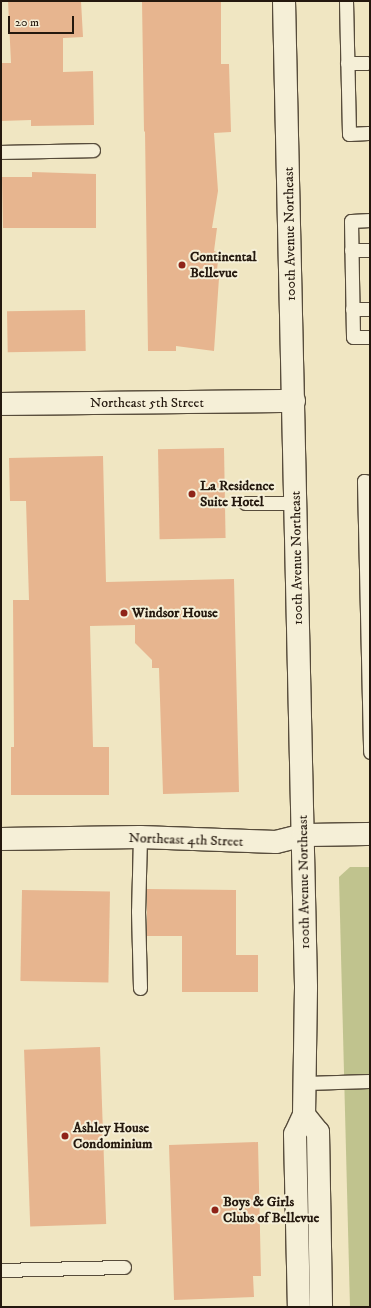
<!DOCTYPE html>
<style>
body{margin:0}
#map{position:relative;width:371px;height:1308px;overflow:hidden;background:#f0e6c2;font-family:"IM FELL DW Pica",serif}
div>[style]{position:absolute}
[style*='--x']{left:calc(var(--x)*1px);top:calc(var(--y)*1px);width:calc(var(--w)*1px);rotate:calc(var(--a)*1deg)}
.green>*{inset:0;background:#c0c38e}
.building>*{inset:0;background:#e7b58f;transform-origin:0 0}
.roads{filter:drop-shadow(1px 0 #574c3b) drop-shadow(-1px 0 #574c3b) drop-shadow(0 1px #574c3b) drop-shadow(0 -1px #574c3b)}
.service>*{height:13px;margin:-6.5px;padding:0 6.5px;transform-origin:6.5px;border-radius:6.5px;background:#f5efd7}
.minor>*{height:22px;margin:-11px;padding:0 11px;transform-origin:11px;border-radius:11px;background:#f5efd7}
.secondary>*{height:22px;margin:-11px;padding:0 11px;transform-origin:11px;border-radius:11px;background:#f5efd7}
.dots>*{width:11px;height:11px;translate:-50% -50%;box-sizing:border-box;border:2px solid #f5efd7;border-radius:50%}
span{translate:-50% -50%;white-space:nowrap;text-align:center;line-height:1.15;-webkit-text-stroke:4px #f5efd7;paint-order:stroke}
.street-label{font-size:14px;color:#24180e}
.poi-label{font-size:14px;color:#24180e;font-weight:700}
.left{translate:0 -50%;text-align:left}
.frame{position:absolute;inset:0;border:2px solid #24180e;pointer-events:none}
.scale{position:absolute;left:8px;top:16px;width:66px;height:18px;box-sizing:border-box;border:2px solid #24180e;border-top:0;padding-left:5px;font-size:12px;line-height:14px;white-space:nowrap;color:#24180e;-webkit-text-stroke:3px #f5efd7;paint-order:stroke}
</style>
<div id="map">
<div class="green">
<i style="clip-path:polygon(350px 867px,370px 867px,370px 1307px,350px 1307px,339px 877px)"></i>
</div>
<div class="building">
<i style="clip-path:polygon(8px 1px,81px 1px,83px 37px,63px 38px,63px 72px,93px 71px,94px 125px,31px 126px,31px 120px,1px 121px,1px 63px,11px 63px)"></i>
<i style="clip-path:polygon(142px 1px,221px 1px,221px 64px,229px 64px,231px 132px,214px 133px,218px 191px,212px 228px,217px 228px,214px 251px,219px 253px,216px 278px,219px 278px,214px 351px,176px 346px,176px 351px,148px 351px,145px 131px,144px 132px)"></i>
<i style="clip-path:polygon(32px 172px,96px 174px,96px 228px,3px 228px,2px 177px,32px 177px)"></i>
<i style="left:85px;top:310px;width:41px;height:78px;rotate:89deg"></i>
<i style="left:224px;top:448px;width:90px;height:66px;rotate:89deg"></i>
<i style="clip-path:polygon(103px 456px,106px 582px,234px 579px,239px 792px,163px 794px,159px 668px,152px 668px,152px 660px,135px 643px,135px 625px,90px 626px,93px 747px,109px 747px,109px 795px,11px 795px,11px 747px,14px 747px,13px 600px,29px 600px,26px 501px,10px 501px,9px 458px)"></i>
<i style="clip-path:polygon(147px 889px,236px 890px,236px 955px,258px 955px,258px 992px,182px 992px,182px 936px,147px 936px)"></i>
<i style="left:22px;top:890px;width:88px;height:91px;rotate:1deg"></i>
<i style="left:100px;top:1047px;width:177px;height:76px;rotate:88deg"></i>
<i style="clip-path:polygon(258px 1142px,261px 1276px,253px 1276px,254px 1297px,174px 1300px,169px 1145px)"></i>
</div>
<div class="roads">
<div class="service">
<i style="--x:346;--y:1;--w:133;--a:88.7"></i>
<i style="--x:349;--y:134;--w:19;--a:-3"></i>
<i style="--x:347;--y:63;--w:20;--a:0"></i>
<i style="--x:1;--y:152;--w:92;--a:-1.2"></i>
<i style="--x:370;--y:220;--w:19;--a:177"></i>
<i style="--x:351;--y:221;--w:116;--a:89"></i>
<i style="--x:353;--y:337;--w:17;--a:0"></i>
<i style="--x:351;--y:250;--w:19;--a:0"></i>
<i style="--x:352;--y:309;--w:18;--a:0"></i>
<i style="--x:370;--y:482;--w:6;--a:-171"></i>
<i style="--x:364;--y:481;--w:271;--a:88.7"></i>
<i style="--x:245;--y:503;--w:51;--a:0"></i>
<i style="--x:140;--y:837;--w:74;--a:91.5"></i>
<i style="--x:138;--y:911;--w:77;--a:88.5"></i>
<i style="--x:305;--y:1083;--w:65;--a:-1.8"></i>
<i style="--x:1;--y:1270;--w:123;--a:-1.4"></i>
</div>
<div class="minor">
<i style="--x:1;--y:404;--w:293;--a:-0.6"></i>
<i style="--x:1;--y:839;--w:139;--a:-0.8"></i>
<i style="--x:140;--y:837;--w:136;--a:2.1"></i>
<i style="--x:276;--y:842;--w:29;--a:-14"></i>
</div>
<div class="secondary">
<i style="--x:284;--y:1;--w:987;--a:88.72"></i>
<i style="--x:306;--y:988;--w:127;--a:90.9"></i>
<i style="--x:304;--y:1115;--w:21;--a:115"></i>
<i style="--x:295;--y:1134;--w:173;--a:88.7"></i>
<i style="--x:304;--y:835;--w:66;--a:-0.9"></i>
<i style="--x:304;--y:1115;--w:22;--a:51"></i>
<i style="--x:318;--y:1132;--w:175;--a:89"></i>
</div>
</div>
<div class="dots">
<i style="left:182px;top:265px;background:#8f2418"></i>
<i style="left:192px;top:494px;background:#8f2418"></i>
<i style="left:124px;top:613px;background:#8f2418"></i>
<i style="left:65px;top:1136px;background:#8f2418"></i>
<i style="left:215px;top:1210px;background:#8f2418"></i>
</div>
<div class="street-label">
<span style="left:290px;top:234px;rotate:-91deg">100th Avenue Northeast</span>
<span style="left:147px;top:403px">Northeast 5th Street</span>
<span style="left:297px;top:558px;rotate:-91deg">100th Avenue Northeast</span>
<span style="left:186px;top:840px;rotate:2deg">Northeast 4th Street</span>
<span style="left:304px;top:882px;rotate:-91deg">100th Avenue Northeast</span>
</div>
<div class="poi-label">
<span class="left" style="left:190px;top:265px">Continental<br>Bellevue</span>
<span class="left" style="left:200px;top:494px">La Residence<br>Suite Hotel</span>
<span class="left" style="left:132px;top:613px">Windsor House</span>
<span class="left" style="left:73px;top:1136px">Ashley House<br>Condominium</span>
<span class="left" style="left:223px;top:1210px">Boys &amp; Girls<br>Clubs of Bellevue</span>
</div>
<div class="frame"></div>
<div class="scale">20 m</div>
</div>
